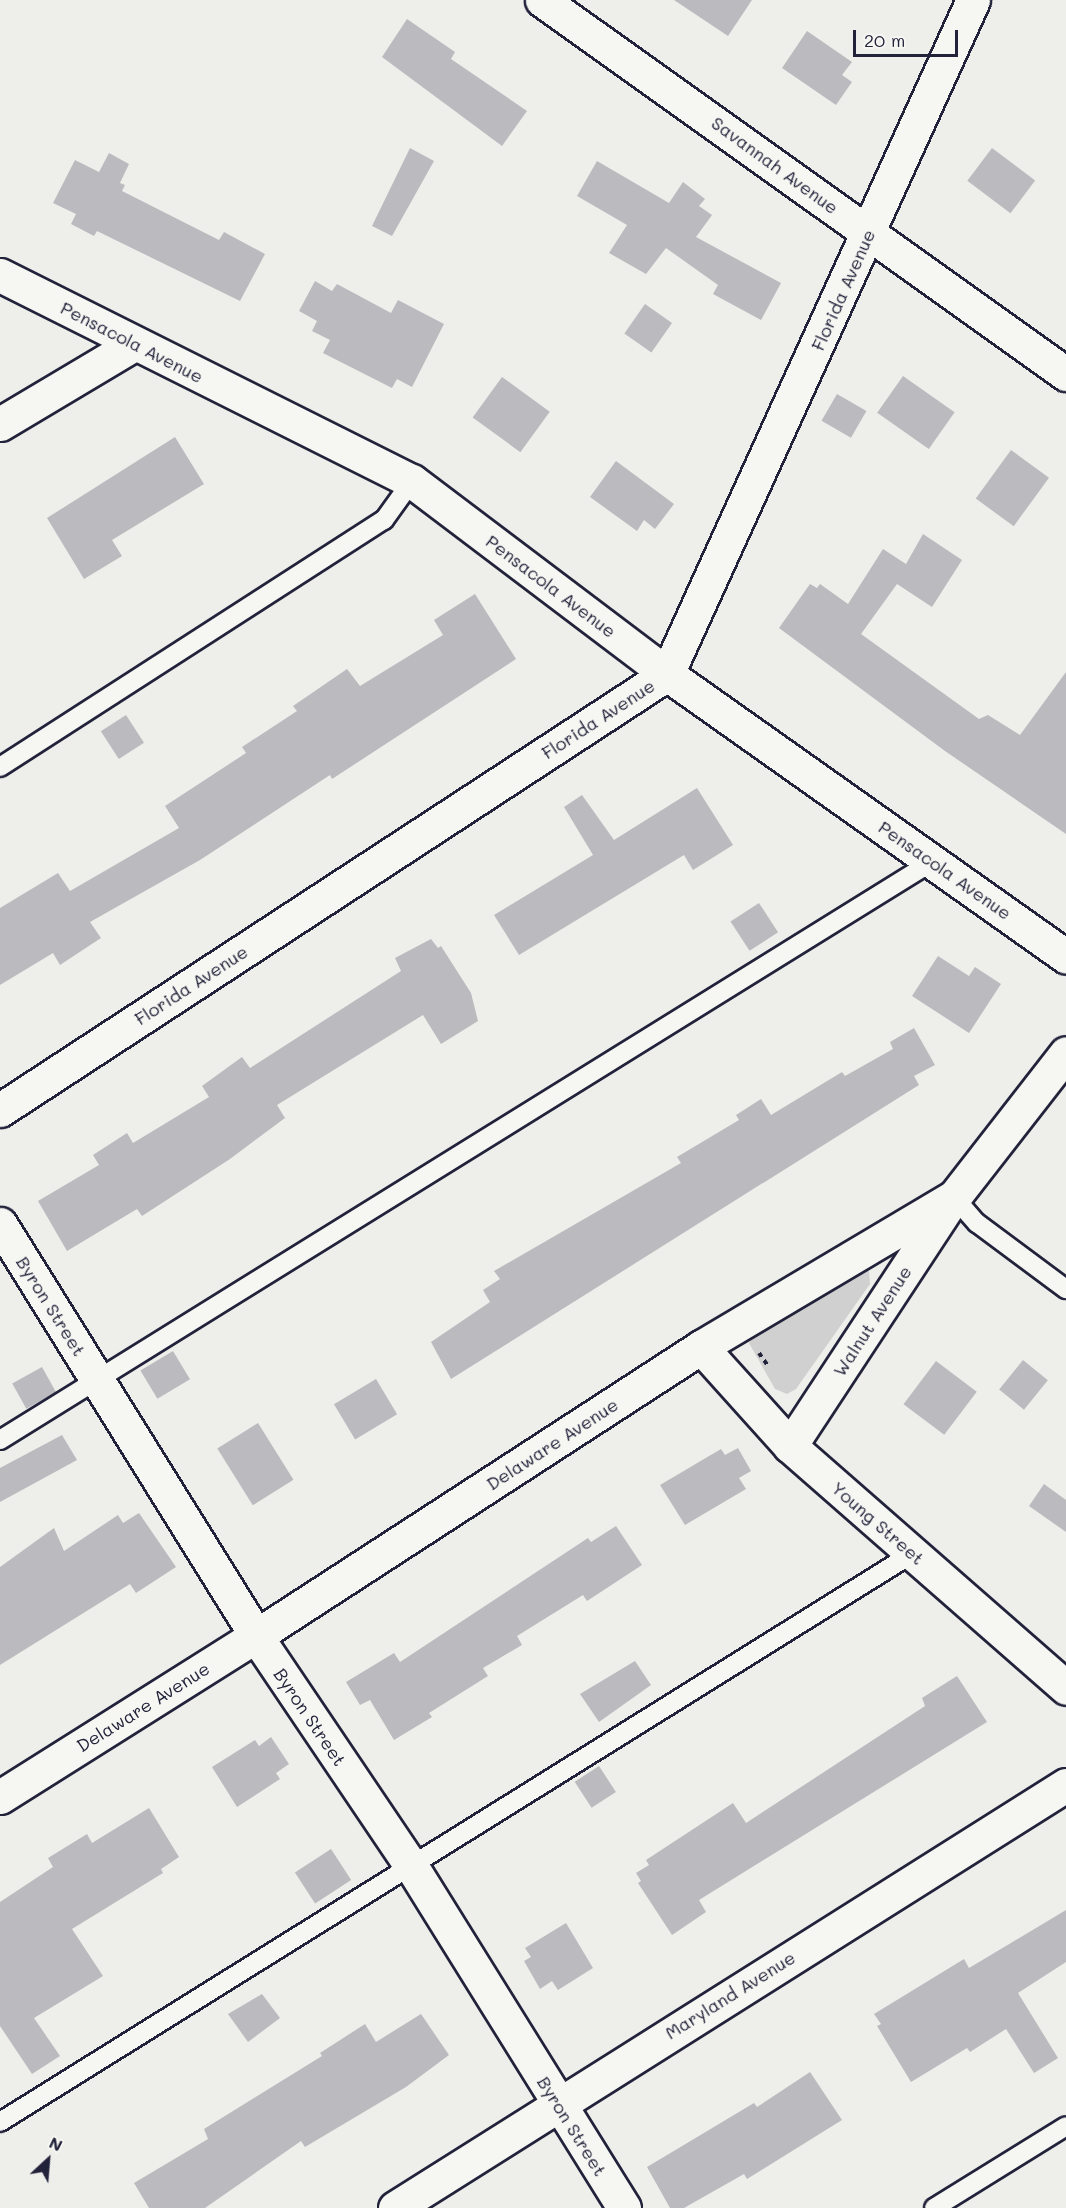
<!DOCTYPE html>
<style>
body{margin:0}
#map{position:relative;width:1066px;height:2208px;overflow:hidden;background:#eeeeeb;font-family:Mali,sans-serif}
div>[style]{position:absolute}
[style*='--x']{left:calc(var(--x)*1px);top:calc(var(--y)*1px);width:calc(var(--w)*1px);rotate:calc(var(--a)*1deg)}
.green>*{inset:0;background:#d0d0d1}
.building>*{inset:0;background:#bbbbbf;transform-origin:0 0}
.path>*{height:4px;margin-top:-2px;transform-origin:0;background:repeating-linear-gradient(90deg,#22223b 0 4.5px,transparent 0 9px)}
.roads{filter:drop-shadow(2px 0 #22223b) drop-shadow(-2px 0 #22223b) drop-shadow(0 2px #22223b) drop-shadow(0 -2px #22223b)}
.service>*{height:18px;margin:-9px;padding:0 9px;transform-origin:9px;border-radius:9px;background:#f6f6f2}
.minor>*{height:33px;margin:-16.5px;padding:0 16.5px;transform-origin:16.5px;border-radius:16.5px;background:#f6f6f2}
span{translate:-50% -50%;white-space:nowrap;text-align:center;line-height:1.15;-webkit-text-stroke:5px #f6f6f2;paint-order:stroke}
.street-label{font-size:18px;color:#22223b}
.north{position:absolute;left:18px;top:2130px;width:60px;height:60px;-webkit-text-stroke:4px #f6f6f2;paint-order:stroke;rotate:26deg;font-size:16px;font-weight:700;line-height:24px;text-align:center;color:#22223b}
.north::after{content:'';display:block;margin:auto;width:21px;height:27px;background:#22223b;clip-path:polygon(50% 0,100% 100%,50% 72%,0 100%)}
.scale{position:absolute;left:853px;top:30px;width:105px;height:27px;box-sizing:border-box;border:3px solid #22223b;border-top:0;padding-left:8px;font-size:18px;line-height:21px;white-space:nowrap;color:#22223b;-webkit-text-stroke:4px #f6f6f2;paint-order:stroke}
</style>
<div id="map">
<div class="green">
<i style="clip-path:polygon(858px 1268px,869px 1271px,870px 1284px,796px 1389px,787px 1394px,775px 1389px,749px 1343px,756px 1333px)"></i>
</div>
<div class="building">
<i style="clip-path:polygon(674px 0,752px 0,728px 36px)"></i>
<i style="clip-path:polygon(407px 19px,455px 52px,451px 59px,527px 111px,502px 146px,382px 57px)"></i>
<i style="clip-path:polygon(807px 31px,852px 62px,842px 75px,852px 82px,836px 105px,782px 68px)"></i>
<i style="clip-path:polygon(410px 148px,434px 161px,392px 236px,372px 226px)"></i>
<i style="left:992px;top:148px;width:54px;height:41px;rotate:37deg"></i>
<i style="clip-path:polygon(109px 153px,129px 164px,120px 183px,125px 185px,122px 191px,219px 240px,224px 232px,265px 254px,240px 301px,97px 231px,94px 236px,71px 224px,76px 214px,53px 203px,75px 160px,99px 172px)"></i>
<i style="clip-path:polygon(597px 161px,669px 203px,683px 182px,705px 199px,699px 206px,712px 215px,696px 237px,781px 283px,761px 320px,713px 294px,718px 285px,666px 248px,646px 274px,609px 253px,627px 225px,577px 196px)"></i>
<i style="clip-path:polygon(315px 281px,332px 291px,337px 284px,391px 313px,398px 300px,444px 324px,412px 387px,397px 379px,392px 388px,323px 353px,330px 340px,312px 331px,317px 321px,299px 311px)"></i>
<i style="left:645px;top:304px;width:33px;height:36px;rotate:35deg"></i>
<i style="left:903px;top:376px;width:63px;height:45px;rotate:35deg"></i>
<i style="left:502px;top:377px;width:59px;height:50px;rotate:36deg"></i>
<i style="left:837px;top:394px;width:34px;height:31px;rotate:30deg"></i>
<i style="clip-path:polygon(175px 437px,204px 484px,112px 540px,122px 556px,84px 579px,47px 518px)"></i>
<i style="left:1011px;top:450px;width:47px;height:60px;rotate:36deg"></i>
<i style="clip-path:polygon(616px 461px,674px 504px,655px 529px,644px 520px,637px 531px,590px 497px)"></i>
<i style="clip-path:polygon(923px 534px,962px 560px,932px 607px,897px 584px,861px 634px,979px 719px,988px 715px,1020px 735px,1066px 672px,1066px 834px,945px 751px,779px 628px,810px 584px,817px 588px,820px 584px,848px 604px,883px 549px,906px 564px)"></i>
<i style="clip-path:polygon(475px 594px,516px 659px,332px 779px,330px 775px,200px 860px,90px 922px,101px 938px,60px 965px,53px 953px,0 985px,0 908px,58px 873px,70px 891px,179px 828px,165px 806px,246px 753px,242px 747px,297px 711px,293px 706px,347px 669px,360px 686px,443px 635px,434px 620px)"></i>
<i style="left:126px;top:715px;width:33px;height:30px;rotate:57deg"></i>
<i style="clip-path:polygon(697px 788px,733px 845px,693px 870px,684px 855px,519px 955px,494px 915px,593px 855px,564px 807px,582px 795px,614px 840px)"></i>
<i style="left:759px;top:903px;width:35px;height:34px;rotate:57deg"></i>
<i style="clip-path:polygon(431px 939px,438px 948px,441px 946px,471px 993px,478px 1021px,441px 1044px,423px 1015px,277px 1105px,285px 1118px,230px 1159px,142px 1216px,137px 1209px,67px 1251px,38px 1201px,99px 1165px,93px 1155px,127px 1133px,133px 1143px,209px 1097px,202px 1086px,242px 1057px,250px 1068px,401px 971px,395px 958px)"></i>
<i style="clip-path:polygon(938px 956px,969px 976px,975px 967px,1001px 984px,969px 1033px,912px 996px)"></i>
<i style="clip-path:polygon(914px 1028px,935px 1065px,914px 1076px,919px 1085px,451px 1379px,431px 1342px,490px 1302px,483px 1290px,500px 1279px,494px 1271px,681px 1163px,677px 1157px,739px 1120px,736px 1115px,761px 1099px,771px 1115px,842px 1072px,845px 1076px,893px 1049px,890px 1042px)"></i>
<i style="left:173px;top:1351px;width:33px;height:38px;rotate:59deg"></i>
<i style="left:1023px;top:1360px;width:32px;height:38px;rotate:39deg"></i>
<i style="left:936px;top:1361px;width:51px;height:54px;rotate:37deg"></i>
<i style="left:42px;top:1367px;width:29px;height:34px;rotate:61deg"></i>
<i style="left:376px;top:1379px;width:41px;height:49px;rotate:59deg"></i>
<i style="left:258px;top:1423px;width:67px;height:48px;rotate:58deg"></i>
<i style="clip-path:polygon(62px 1435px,77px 1460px,0 1502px,0 1468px)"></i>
<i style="clip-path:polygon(738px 1448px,751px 1471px,739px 1478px,746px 1489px,685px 1525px,660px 1485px,721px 1449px,725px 1455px)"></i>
<i style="clip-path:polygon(1044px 1484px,1066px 1500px,1066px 1532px,1029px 1506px)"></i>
<i style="clip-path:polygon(139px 1513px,176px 1567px,136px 1593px,130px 1584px,0 1665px,0 1567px,54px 1528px,64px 1551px,118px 1515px,123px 1523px)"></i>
<i style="clip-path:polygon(616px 1526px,642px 1565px,587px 1601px,583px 1595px,517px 1636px,522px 1645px,483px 1668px,488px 1676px,429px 1713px,432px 1717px,394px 1740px,370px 1700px,360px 1705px,346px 1682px,394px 1653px,400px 1662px,588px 1538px,591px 1542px)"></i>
<i style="clip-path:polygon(635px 1661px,651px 1685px,599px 1722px,580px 1694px)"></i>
<i style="clip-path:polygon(957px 1676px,987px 1722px,699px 1900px,706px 1912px,672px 1935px,638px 1883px,641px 1881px,636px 1873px,649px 1865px,646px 1860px,733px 1803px,746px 1823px,925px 1706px,922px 1698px)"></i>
<i style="clip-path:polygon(271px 1737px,289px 1764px,276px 1773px,280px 1779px,237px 1807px,212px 1767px,255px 1740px,259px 1746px)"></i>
<i style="left:599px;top:1766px;width:31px;height:29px;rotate:57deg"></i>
<i style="clip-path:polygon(149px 1808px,179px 1857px,161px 1869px,163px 1873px,72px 1929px,103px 1976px,34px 2018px,60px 2056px,32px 2074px,0 2026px,0 1902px,53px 1867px,48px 1858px,87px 1834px,92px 1843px)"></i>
<i style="left:331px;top:1849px;width:37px;height:43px;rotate:57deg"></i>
<i style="clip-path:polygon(1066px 1910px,1066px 1962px,1018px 1993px,1058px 2058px,1034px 2073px,1006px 2029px,970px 2052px,967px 2048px,911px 2082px,877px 2026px,881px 2024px,874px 2014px,964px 1959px,969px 1968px)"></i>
<i style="clip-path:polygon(566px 1923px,593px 1968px,558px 1990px,552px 1981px,540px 1989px,524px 1961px,531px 1957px,525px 1948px)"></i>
<i style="clip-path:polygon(262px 1994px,280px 2018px,248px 2042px,228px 2014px)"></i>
<i style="clip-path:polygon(421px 2014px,449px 2055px,406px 2087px,305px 2147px,301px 2141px,205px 2208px,149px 2208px,134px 2183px,208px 2139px,204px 2129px,322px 2056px,320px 2053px,365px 2024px,376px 2042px)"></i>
<i style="clip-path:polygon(810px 2072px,842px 2120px,747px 2179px,744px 2174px,684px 2208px,670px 2208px,647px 2167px,754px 2103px,757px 2107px)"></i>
</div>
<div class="path">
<i style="--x:759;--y:1353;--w:16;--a:55"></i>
</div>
<div class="roads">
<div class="service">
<i style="--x:0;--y:767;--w:457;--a:-32.8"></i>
<i style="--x:384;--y:520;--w:48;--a:-54.3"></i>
<i style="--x:954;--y:1197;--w:35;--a:49"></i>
<i style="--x:977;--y:1223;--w:111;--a:36.6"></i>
<i style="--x:0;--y:1440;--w:1098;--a:-31.82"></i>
<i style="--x:0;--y:2122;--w:1076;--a:-31.93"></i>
<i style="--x:934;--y:2208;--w:155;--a:-31.8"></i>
</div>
<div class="minor">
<i style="--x:542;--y:0;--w:644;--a:35.52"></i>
<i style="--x:0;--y:275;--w:461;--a:26.6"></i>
<i style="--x:412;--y:481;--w:320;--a:37.1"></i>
<i style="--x:667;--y:674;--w:489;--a:35.3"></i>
<i style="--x:0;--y:424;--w:156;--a:-30.8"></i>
<i style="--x:0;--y:1110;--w:797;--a:-33.17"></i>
<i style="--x:667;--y:674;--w:740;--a:-65.58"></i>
<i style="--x:0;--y:1224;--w:485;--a:58.1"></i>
<i style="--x:256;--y:1636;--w:275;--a:56"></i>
<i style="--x:410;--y:1864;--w:405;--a:58.1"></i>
<i style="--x:701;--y:1347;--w:133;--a:48"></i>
<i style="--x:790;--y:1446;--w:367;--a:41.2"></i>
<i style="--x:790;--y:1446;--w:290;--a:-56.7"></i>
<i style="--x:0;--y:1797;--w:302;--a:-32.2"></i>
<i style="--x:256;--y:1636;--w:531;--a:-33"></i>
<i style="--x:701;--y:1347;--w:294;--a:-30.7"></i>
<i style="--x:954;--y:1197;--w:182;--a:-52.1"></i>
<i style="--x:395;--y:2208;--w:793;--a:-32.23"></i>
</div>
</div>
<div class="street-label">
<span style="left:775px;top:165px;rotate:36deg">Savannah Avenue</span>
<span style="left:843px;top:290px;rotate:-66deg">Florida Avenue</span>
<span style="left:132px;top:342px;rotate:27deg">Pensacola Avenue</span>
<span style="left:551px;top:586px;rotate:37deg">Pensacola Avenue</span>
<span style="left:598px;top:719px;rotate:-33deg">Florida Avenue</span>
<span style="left:945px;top:870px;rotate:35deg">Pensacola Avenue</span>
<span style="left:191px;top:985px;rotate:-33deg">Florida Avenue</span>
<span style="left:51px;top:1306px;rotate:58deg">Byron Street</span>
<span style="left:872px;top:1321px;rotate:-57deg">Walnut Avenue</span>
<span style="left:552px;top:1444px;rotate:-33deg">Delaware Avenue</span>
<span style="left:878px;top:1523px;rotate:41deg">Young Street</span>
<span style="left:143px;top:1707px;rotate:-32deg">Delaware Avenue</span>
<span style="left:310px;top:1717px;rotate:56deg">Byron Street</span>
<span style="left:730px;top:1995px;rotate:-32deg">Maryland Avenue</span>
<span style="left:572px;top:2126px;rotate:58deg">Byron Street</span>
</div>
<div class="north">N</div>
<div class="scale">20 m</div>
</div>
